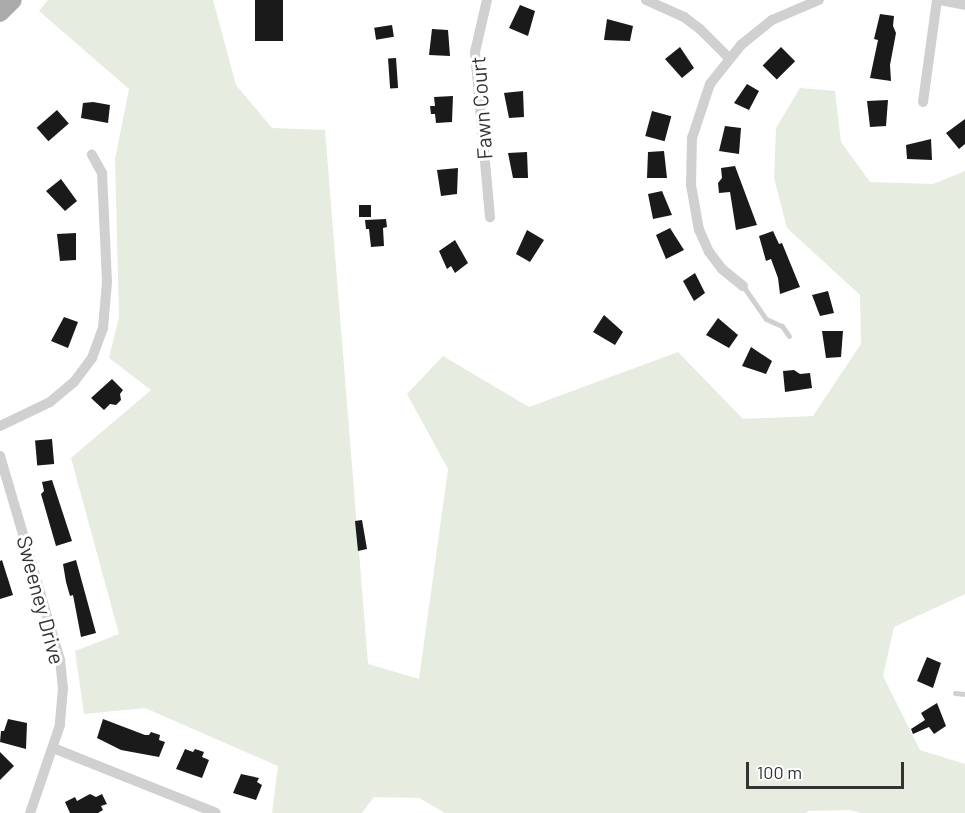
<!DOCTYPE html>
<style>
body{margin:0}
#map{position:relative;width:965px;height:813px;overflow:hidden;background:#fff;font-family:Barlow,sans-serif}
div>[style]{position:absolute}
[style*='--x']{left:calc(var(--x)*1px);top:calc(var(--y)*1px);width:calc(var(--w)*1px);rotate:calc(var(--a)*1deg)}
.green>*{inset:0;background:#e6ecdf}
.building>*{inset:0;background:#1a1a1a;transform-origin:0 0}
.service>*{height:5px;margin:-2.5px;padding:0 2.5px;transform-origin:2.5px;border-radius:2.5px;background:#d0d0d0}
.minor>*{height:10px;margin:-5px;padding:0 5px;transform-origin:5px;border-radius:5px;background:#d0d0d0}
.primary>*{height:18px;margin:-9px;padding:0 9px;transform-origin:9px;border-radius:9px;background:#ababab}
span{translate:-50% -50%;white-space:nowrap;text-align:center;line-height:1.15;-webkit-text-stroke:6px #fff;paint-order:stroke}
.street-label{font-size:21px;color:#333}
.scale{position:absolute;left:746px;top:762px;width:158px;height:27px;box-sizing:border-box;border:3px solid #333;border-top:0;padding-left:8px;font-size:18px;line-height:21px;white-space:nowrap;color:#333;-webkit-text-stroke:4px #fff;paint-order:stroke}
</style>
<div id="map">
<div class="green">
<i style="clip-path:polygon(48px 0,213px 0,236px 85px,272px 128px,325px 130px,368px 664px,419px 679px,448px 469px,407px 394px,443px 356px,529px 407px,678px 352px,743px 419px,813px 416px,861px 344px,860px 295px,787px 228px,774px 178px,776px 128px,800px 88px,835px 91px,841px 142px,870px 182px,933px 184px,965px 171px,965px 594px,894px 627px,883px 676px,920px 750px,965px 764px,965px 813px,861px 813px,849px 810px,808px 811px,806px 813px,445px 813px,419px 798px,374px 797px,362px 813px,272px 813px,278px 766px,145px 708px,84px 714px,75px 651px,119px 634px,71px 458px,151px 390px,109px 358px,119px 317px,115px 159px,129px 89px,39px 11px)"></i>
</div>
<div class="building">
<i style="left:255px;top:0;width:28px;height:41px"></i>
<i style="clip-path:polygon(520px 5px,535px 11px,528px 36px,509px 28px)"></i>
<i style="clip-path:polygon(880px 14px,894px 16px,893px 26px,896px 33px,890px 65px,891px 81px,870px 78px,878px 40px,874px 39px)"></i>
<i style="clip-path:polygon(607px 19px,633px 26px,630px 41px,604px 40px)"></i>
<i style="left:392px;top:25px;width:12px;height:18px;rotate:81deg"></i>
<i style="clip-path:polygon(432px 29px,448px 30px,450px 56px,429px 55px)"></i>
<i style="clip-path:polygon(680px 47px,694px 68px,682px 78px,665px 59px)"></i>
<i style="left:781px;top:47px;width:20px;height:26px;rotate:45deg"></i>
<i style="left:396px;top:58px;width:30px;height:8px;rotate:86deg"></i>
<i style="clip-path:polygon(747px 84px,759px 91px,749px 110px,734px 103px)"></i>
<i style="clip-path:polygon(523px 91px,524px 117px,509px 118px,504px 93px)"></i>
<i style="clip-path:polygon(453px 96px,452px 122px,436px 123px,435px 114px,431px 114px,430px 106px,435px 106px,434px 97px)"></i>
<i style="clip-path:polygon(888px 100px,886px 126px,870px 127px,867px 101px)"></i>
<i style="clip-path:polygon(93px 102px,110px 105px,108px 123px,81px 118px,83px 103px)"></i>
<i style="left:57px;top:110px;width:18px;height:27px;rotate:49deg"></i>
<i style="left:652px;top:111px;width:20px;height:26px;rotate:15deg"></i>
<i style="clip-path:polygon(965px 119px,965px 144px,959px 149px,946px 133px)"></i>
<i style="clip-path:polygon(725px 126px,741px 128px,739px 154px,719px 151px)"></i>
<i style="clip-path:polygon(931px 139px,932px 160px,907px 159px,906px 145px)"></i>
<i style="clip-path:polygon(664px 151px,667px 178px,647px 178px,648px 152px)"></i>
<i style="clip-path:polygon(527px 152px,528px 178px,513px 178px,508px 153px)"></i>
<i style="clip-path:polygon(735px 166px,757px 225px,736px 230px,730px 192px,719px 193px,718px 183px,722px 178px,721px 168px)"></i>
<i style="clip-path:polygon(458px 168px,457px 194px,441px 196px,437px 170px)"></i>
<i style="clip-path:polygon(61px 179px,77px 201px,65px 211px,46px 191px)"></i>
<i style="clip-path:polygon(662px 191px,672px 215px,653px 219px,648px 194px)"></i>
<i style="left:359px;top:205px;width:12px;height:12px"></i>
<i style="clip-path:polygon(386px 219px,387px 227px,383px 228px,384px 246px,371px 247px,369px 229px,366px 229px,365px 220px)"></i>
<i style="clip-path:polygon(670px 228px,684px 250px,666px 259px,656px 235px)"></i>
<i style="clip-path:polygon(527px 230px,544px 240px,530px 262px,516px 254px)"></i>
<i style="clip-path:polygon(773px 231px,779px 244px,782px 243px,800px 287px,780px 294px,778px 278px,771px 259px,766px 261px,759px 236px)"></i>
<i style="clip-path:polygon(76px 233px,76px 260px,60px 261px,57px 234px)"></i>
<i style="clip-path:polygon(455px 240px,468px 263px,455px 273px,451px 266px,447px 269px,439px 251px)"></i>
<i style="clip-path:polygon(695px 273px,705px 293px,694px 301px,683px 281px)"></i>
<i style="clip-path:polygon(828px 291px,834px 313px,820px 316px,812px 295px)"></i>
<i style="clip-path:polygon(604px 315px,623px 332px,615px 345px,593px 332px)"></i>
<i style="clip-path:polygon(64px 317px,78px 322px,68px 348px,51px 341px)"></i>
<i style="clip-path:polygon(718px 318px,738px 335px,729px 348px,706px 335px)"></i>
<i style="clip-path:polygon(822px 331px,843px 331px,841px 357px,826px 358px)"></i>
<i style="clip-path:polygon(751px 347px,772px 361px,766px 374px,742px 366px)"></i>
<i style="clip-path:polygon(794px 370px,800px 374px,810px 373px,812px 388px,785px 392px,783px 371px)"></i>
<i style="clip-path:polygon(112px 379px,123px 390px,120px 394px,121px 400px,116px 405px,110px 404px,104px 410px,91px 398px)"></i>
<i style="left:52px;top:439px;width:25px;height:17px;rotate:85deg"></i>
<i style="clip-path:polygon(52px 480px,72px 541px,56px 546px,41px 494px,44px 491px,42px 482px)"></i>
<i style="clip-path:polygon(362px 520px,367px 549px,358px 551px,355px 521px)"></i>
<i style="clip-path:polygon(2px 560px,13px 595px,0 599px,0 561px)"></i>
<i style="clip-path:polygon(76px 560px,96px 633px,81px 637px,73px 595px,70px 596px,66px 582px,63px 564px)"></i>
<i style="clip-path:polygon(927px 657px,941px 663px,933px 688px,917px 681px)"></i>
<i style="clip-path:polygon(937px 703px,946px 726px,934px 734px,929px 727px,913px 734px,911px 729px,925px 720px,921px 713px)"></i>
<i style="clip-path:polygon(8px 719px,27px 723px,26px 749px,0 742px,1px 731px,4px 731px)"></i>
<i style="clip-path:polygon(103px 719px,145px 735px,149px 735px,151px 732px,160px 735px,159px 740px,165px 742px,159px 757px,121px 750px,97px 738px)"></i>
<i style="clip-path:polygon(185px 749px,193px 752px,195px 749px,204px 752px,202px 757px,209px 760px,202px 778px,176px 769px)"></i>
<i style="clip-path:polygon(0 752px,14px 766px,0 780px)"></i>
<i style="clip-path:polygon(241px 774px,259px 778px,257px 782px,262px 785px,256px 800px,233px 793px)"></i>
<i style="clip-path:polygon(90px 794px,96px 797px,102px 794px,107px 804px,101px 806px,103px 810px,98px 813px,70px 813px,65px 802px,75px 797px,77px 801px)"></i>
</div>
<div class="service">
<i style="--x:743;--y:286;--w:40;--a:55.1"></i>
<i style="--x:766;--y:319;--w:17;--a:24"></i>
<i style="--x:782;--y:326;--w:12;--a:55"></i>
<i style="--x:955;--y:693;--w:10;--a:6"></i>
</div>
<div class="minor">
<i style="--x:487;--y:0;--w:53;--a:103"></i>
<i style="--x:475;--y:52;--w:166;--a:84.8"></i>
<i style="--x:646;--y:0;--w:42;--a:24.1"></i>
<i style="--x:684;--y:17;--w:20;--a:37"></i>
<i style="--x:700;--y:29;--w:41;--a:45"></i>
<i style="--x:940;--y:0;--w:25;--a:11"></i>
<i style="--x:923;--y:102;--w:103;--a:-82.2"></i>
<i style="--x:743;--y:286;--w:27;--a:-141"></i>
<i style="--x:722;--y:269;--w:21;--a:-127"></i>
<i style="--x:709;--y:252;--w:24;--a:-114"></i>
<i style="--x:699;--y:230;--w:46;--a:-100.1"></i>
<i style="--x:691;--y:185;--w:47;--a:-88.8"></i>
<i style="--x:692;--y:138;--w:57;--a:-71.6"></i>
<i style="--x:710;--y:84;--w:50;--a:-51.5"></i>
<i style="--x:741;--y:45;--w:40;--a:-39"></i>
<i style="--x:772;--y:20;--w:51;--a:-23.1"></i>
<i style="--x:0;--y:426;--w:55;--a:-25.6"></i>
<i style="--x:50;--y:402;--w:31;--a:-40"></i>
<i style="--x:74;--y:382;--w:30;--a:-53"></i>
<i style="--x:92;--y:358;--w:32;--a:-70"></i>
<i style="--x:103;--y:328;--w:46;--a:-85"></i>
<i style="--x:107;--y:282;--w:109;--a:-92.6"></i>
<i style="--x:102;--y:173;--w:21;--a:-119"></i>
<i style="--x:0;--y:456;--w:213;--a:73.6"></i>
<i style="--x:60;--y:660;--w:28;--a:84"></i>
<i style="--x:63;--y:688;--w:37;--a:95"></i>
<i style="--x:60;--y:725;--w:93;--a:108.8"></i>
<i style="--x:53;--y:748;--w:175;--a:21.7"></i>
</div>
<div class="primary">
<i style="--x:0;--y:13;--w:18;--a:-45"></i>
</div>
<div class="street-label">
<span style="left:481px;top:108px;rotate:-94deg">Fawn Court</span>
<span style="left:41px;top:600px;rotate:75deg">Sweeney Drive</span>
</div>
<div class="scale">100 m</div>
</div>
